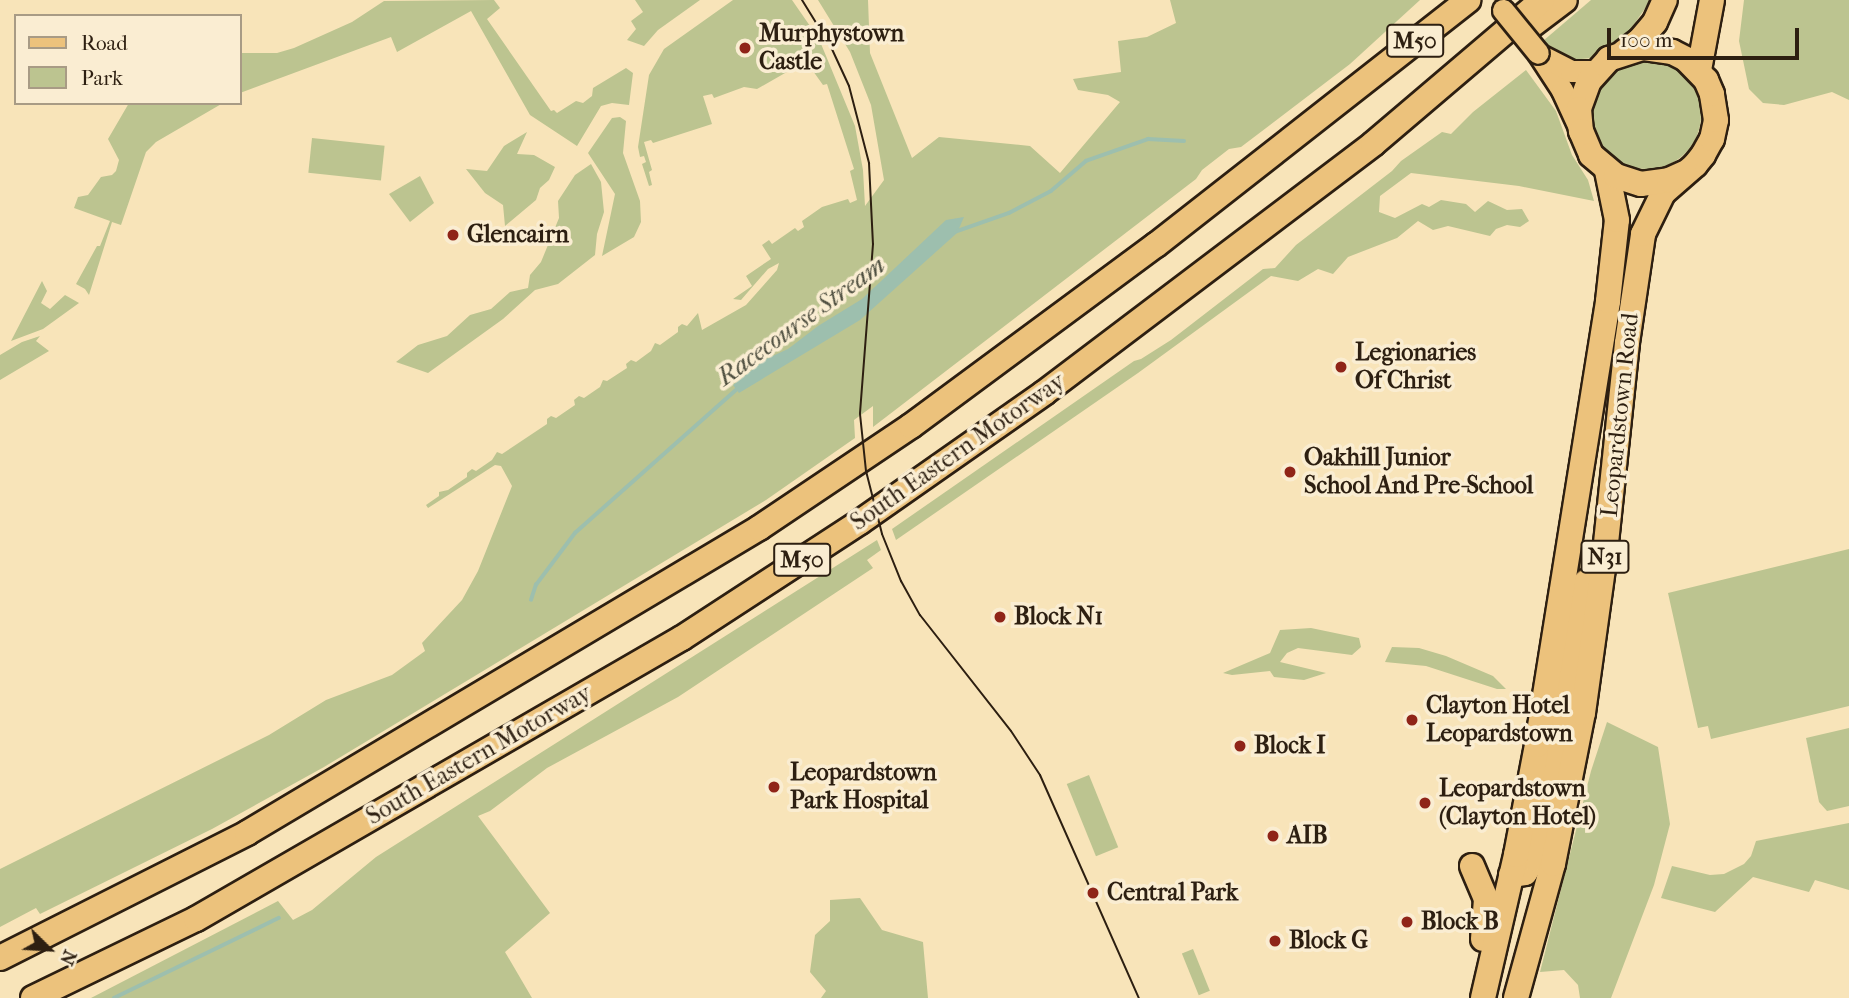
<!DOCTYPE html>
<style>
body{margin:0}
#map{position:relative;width:1849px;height:998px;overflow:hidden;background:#f8e4b9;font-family:"IM FELL French Canon",serif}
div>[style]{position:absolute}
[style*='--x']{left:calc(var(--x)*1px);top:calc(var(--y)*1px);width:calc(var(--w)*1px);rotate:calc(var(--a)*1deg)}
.green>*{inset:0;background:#bcc490;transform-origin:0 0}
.round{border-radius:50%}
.water>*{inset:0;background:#9dbfae}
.stream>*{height:3.5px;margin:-1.75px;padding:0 1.75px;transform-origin:1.75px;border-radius:1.75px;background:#9dbfae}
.roads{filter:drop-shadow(2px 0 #2d1f11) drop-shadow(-2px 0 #2d1f11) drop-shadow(0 2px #2d1f11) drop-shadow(0 -2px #2d1f11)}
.major>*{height:21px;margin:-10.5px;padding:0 10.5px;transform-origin:10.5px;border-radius:10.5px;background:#ecc27c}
.highway>*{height:24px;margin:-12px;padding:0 12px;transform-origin:12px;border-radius:12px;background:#ecc27c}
.tram>*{height:2px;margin:-1px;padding:0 1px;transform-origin:1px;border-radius:1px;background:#2d1f11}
.bridges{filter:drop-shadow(2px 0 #2d1f11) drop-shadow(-2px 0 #2d1f11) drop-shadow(0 2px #2d1f11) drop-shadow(0 -2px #2d1f11)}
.major-bridge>*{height:21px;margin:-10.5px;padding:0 10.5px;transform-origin:10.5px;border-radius:10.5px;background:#ecc27c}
.dots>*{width:19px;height:19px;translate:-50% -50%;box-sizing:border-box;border:4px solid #faedd2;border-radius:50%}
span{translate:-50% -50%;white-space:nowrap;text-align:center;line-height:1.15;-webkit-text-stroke:7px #faedd2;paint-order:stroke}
.shield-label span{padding:2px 5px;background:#faedd2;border:2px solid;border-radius:5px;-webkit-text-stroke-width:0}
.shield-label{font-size:23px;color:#2d1f11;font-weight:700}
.poi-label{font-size:24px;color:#2d1f11;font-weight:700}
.left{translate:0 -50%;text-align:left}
.street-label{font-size:24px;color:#2d1f11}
.water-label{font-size:26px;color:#4f4f40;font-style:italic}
.legend{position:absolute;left:14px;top:14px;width:228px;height:91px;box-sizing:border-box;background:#faedd2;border:2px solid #a89b85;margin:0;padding:9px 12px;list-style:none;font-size:21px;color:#2d1f11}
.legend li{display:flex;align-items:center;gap:14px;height:35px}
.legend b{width:35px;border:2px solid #a89b85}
.north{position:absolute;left:14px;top:914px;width:70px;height:70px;-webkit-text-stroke:5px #faedd2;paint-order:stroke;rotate:114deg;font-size:19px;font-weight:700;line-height:28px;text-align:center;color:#2d1f11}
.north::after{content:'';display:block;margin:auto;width:24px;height:32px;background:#2d1f11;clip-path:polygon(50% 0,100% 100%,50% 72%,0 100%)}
.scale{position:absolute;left:1607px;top:28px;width:192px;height:32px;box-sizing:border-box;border:4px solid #2d1f11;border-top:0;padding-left:9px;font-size:21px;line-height:24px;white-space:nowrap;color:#2d1f11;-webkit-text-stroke:5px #faedd2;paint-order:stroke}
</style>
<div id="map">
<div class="green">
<i style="clip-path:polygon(494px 0,500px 8px,487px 19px,551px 111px,554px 110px,557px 113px,576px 101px,583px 103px,592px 96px,593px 88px,626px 68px,633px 73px,629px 105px,612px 103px,601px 106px,577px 146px,530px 115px,471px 11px,397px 52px,391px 37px,240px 93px,240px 53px,277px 53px,294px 48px,352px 22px,384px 1px)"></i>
<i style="clip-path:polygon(635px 0,700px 0,658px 30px,644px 46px,627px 40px,636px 29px,631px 21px,643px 12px)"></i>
<i style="clip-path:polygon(733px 0,792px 0,819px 39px,855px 126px,863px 170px,865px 206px,884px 180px,871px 105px,850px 52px,818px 0,868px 0,870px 53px,912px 158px,939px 137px,1030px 146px,1060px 173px,1120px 102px,1108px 95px,1078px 90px,1073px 79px,1121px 72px,1118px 41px,1147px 37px,1176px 23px,1170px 0,1420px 0,1350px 64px,1241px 147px,1229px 149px,1202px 170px,1196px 179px,873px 427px,873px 406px,854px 420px,855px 438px,766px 500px,324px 767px,212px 829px,40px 914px,36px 908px,0 927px,0 869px,269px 735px,326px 700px,392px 675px,425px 651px,422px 643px,462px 600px,478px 571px,512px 486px,501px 466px,495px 465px,428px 508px,426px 505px,439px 496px,439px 492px,448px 490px,467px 477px,467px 473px,472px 469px,476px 471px,492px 460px,497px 452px,502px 454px,547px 424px,547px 419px,551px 416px,556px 418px,575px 405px,574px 400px,579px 396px,584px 398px,600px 387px,603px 380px,607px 381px,627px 368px,626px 364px,631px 360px,636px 362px,651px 351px,655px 343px,660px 345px,678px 332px,678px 327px,682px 324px,687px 326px,698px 313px,702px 330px,746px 305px,777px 270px,779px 263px,768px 269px,741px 300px,733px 299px,752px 286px,746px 276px,771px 259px,762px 245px,769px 240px,772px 244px,795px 228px,798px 231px,804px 227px,802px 221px,822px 207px,848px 199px,850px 203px,857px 200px,850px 171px,854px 169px,827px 84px,823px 85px,803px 57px,797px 61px,799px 65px,757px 89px,744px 87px,714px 98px,712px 94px,703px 96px,712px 124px,653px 143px,651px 140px,644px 142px,652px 170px,649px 172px,652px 185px,649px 186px,642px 164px,646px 162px,644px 156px,640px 157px,638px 147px,649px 75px,664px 49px)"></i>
<i style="clip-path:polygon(1591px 0,1651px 0,1630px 30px,1592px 58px,1571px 60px,1555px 53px,1543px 41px)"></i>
<i style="clip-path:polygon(1744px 0,1849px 0,1849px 100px,1832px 92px,1784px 105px,1763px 103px,1749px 89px,1739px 41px)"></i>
<i class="round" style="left:1593px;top:61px;width:108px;height:108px"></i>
<i style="clip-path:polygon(1526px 70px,1556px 111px,1572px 155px,1588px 180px,1594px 201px,1519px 186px,1411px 173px,1380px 196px,1379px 212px,1395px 218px,1422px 204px,1429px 207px,1441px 200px,1466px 204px,1475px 212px,1488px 201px,1507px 210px,1522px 209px,1529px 221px,1520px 227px,1507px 225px,1496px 229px,1490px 236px,1448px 226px,1433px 230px,1418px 221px,1397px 238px,1348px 257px,1333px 274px,1318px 269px,1298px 281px,1271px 276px,1138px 373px,896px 540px,892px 529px,1134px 361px,1141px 359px,1171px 340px,1263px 269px,1275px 268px,1296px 245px,1392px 171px,1401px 161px,1442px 132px,1451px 134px,1473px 112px)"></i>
<i style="clip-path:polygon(129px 103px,223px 103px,156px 142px,146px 152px,121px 225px,112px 222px,89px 295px,85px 289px,76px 284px,97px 246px,100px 246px,110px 221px,74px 208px,78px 197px,88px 195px,101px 177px,112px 175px,116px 171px,119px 160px,108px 139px)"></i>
<i style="clip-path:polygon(620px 117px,626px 121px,623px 153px,640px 201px,641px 222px,634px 237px,602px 256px,615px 194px,588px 153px,612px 118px)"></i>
<i style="clip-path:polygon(527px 132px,517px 154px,534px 155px,555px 167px,549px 180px,540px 188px,536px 200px,505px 226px,503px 205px,485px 193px,466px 169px,487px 171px,504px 146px)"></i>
<i style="left:312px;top:138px;width:73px;height:35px;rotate:6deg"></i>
<i style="clip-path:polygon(591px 164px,601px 182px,604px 212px,597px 234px,595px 255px,558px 284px,535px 290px,503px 319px,428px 373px,396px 362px,418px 345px,447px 336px,470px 315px,491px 309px,510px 292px,528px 288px,530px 275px,541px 262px,559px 218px,558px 201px,575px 175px)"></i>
<i style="clip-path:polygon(420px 176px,434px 203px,410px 222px,389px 194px)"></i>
<i style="clip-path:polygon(42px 281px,47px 291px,41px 303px,50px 309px,65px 295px,79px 303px,43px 329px,11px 341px)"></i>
<i style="clip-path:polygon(40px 336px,36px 341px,49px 351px,0 380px,0 355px,22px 342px)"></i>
<i style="clip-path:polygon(877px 540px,881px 550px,867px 560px,873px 568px,678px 697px,547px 768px,490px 811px,478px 816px,550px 913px,505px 952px,532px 998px,91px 998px,278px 901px,293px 920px,312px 910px,376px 857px)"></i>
<i style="clip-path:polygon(1849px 549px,1849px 706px,1711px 739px,1708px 726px,1698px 728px,1668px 593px)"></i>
<i style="clip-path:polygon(1311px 628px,1359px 638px,1361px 647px,1352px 655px,1298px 648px,1287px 653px,1280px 662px,1326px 673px,1304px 680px,1274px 677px,1270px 671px,1232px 675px,1223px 673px,1270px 653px,1280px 630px)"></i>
<i style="clip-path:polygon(1392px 647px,1419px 648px,1446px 656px,1493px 676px,1506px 689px,1497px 689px,1426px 666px,1385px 662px)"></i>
<i style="clip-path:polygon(1607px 722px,1658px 747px,1670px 824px,1654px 885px,1611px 998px,1580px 998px,1578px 985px,1564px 970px,1540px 972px,1591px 771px)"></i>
<i style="clip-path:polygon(1849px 728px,1849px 806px,1827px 811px,1819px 802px,1806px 738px)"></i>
<i style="left:1089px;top:775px;width:78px;height:24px;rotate:68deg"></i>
<i style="clip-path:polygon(1849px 823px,1849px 890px,1815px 880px,1809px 892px,1753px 877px,1715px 912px,1661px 898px,1672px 866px,1710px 875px,1724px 874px,1744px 864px,1751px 856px,1756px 841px)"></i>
<i style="clip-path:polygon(860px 898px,882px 930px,923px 942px,928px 998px,821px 998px,826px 991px,810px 972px,815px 935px,830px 921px,830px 900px)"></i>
<i style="left:1193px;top:949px;width:45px;height:12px;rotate:68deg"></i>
</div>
<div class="water">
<i style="clip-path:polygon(964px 217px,957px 233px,860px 320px,739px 393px,733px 385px,766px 359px,788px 349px,818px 326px,862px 299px,946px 220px)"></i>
</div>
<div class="stream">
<i style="--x:955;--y:232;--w:57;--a:-19.4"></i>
<i style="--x:1009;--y:213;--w:47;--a:-27.6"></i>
<i style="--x:1051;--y:191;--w:46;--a:-40.6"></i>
<i style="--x:1086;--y:161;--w:66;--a:-19.5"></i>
<i style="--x:1148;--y:139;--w:36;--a:3"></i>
<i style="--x:531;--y:600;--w:16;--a:-72"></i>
<i style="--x:536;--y:585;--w:65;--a:-53.1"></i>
<i style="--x:575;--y:533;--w:217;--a:-41.6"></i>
<i style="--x:114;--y:998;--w:183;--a:-25.9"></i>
</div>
<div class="roads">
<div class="major">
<i style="--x:1538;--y:53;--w:44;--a:57"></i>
<i style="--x:1562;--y:90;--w:41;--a:65.3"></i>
<i style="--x:1542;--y:56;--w:33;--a:27"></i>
<i style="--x:1571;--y:71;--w:25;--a:0"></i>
</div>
<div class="highway">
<i style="--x:1532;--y:25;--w:41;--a:-37.1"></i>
<i style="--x:1624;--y:52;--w:20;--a:-37"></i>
<i style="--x:1640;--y:40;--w:23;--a:-50"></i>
<i style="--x:1655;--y:22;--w:24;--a:-66"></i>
<i style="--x:1699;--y:70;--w:71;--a:-79.5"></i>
<i style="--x:1472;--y:866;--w:36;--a:67"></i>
<i style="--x:1486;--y:899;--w:40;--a:94.3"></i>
<i style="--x:1511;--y:875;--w:14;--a:-8"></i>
<i style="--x:1525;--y:873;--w:17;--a:-57"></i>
<i style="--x:1534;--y:859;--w:282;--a:-79.4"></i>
<i style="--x:0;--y:958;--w:277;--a:-26.8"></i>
<i style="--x:247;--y:833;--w:596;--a:-30.78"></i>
<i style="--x:759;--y:528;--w:183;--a:-33.9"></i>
<i style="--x:911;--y:426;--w:305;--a:-36.5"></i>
<i style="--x:1156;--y:245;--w:397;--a:-38.1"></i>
<i style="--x:33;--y:998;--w:181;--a:-25.9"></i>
<i style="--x:196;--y:919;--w:561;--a:-30.04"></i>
<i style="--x:682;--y:638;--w:212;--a:-33.1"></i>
<i style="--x:860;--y:522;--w:225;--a:-35"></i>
<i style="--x:1044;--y:393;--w:413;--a:-37.1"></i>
<i style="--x:1373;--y:144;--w:222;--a:-40.4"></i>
<i style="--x:1483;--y:998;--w:147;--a:-77"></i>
<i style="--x:1516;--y:855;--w:112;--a:-79.2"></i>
<i style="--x:1537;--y:745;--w:450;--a:-80.9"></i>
<i style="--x:1608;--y:301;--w:81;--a:-83.7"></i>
<i style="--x:1617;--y:220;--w:50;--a:-101.5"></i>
<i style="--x:1516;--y:998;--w:139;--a:-74.6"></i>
<i style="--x:1553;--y:864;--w:154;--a:-78.8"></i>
<i style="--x:1583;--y:713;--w:152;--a:-82.1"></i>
<i style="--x:1604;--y:562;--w:220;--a:-84"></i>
<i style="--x:1627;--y:343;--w:110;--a:-81.6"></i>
<i style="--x:1643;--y:234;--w:46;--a:-64"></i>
<i style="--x:1663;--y:193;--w:43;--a:-41.2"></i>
<i style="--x:1695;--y:165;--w:13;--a:-51"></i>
<i style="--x:1703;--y:155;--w:18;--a:-61"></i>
<i style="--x:1712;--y:139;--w:19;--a:-78"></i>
<i style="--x:1716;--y:120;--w:26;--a:-99"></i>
<i style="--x:1712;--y:94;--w:15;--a:-113"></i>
<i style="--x:1706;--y:80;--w:29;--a:-134"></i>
<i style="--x:1686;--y:59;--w:16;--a:-153"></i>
<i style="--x:1672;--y:52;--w:30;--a:-172"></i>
<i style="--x:1642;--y:48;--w:35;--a:162"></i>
<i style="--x:1609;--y:59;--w:30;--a:132"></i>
<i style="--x:1589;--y:81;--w:30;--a:110"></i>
<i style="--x:1579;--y:109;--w:22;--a:85"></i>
<i style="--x:1581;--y:131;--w:26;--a:67"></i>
<i style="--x:1591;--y:155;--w:33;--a:40"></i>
<i style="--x:1616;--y:176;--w:26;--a:18"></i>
<i style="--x:1641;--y:184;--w:28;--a:-8"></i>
<i style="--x:1669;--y:180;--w:17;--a:-24"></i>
</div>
</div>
<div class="tram">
<i style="--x:802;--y:0;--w:55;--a:58.3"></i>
<i style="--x:831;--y:47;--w:43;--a:65.2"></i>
<i style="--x:849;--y:86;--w:80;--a:75.4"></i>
<i style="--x:869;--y:163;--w:81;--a:87.2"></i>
<i style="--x:873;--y:244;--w:170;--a:94.4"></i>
<i style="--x:860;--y:414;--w:57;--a:84"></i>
<i style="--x:866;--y:471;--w:65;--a:75.7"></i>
<i style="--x:882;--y:534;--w:51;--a:68"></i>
<i style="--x:901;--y:581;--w:39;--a:61"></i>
<i style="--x:920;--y:615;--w:147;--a:51.9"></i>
<i style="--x:1011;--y:731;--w:53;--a:56.6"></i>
<i style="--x:1040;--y:775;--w:244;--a:66.1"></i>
</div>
<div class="bridges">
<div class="major-bridge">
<i style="--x:1503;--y:10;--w:55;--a:50.9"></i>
</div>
</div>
<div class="dots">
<i style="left:745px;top:48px;background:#8f2418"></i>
<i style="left:453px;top:235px;background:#8f2418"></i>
<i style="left:1341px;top:367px;background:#8f2418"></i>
<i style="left:1290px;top:472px;background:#8f2418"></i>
<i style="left:1000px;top:617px;background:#8f2418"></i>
<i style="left:1412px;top:720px;background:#8f2418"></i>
<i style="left:1240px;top:746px;background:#8f2418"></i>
<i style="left:774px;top:787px;background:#8f2418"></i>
<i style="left:1425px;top:803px;background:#8f2418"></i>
<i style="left:1273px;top:836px;background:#8f2418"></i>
<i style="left:1093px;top:893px;background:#8f2418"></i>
<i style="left:1407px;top:922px;background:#8f2418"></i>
<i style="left:1275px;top:941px;background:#8f2418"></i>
</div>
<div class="shield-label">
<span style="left:1415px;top:41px">M50</span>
<span style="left:1605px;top:557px">N31</span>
<span style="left:802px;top:560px">M50</span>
</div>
<div class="poi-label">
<span class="left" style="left:759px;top:48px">Murphystown<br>Castle</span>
<span class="left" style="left:467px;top:235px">Glencairn</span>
<span class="left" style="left:1355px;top:367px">Legionaries<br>Of Christ</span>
<span class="left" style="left:1304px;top:472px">Oakhill Junior<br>School And Pre-School</span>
<span class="left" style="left:1014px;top:617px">Block N1</span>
<span class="left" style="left:1426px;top:720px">Clayton Hotel<br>Leopardstown</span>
<span class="left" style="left:1254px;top:746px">Block I</span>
<span class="left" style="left:790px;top:787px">Leopardstown<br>Park Hospital</span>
<span class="left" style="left:1439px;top:803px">Leopardstown<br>(Clayton Hotel)</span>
<span class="left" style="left:1287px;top:836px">AIB</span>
<span class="left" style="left:1107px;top:893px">Central Park</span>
<span class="left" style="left:1421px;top:922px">Block B</span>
<span class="left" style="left:1289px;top:941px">Block G</span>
</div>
<div class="street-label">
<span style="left:1620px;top:415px;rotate:-84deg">Leopardstown Road</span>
<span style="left:958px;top:452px;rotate:-35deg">South Eastern Motorway</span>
<span style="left:479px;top:755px;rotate:-30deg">South Eastern Motorway</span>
</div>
<div class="water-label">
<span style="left:801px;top:321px;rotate:-36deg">Racecourse Stream</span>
</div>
<ul class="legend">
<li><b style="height:9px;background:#ecc27c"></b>Road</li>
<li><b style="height:19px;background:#bcc490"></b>Park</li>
</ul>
<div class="north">N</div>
<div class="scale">100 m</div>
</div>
